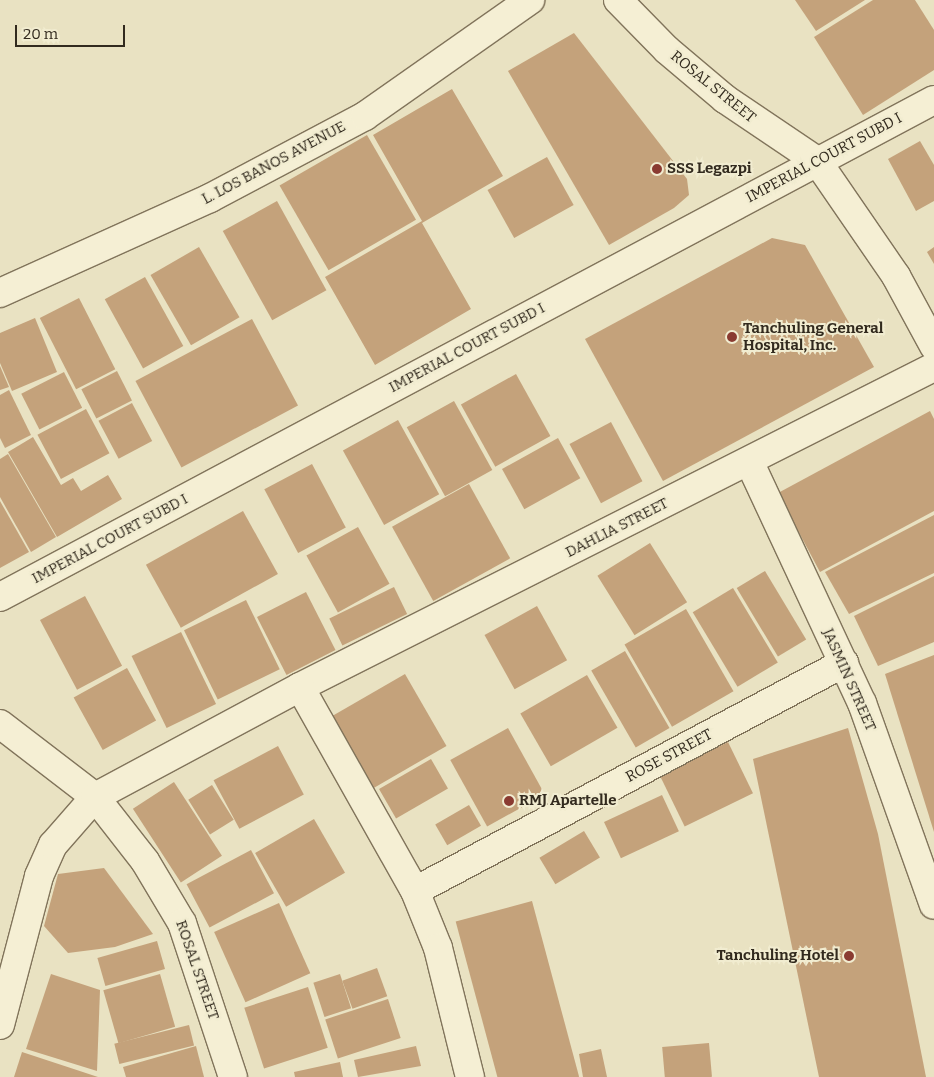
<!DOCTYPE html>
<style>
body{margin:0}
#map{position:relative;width:934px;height:1077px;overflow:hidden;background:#e9e2c2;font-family:Bitter,serif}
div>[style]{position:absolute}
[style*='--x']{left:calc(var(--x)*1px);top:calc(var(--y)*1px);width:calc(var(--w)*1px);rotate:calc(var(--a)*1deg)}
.building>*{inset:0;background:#c4a27b;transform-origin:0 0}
.roads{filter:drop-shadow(1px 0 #81745b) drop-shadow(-1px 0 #81745b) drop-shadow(0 1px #81745b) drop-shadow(0 -1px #81745b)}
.minor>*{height:28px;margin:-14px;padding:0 14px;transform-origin:14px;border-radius:14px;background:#f5efd4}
.tertiary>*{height:28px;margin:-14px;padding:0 14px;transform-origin:14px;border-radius:14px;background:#f5efd4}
.dots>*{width:14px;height:14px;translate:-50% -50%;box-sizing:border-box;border:2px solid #f1ecd0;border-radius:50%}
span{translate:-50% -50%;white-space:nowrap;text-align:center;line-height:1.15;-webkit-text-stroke:4px #f1ecd0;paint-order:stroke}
.street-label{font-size:15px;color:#322a1e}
.poi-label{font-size:15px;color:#322a1e;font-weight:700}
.left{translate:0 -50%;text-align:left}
.right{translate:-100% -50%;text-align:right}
.scale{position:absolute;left:15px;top:25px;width:110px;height:22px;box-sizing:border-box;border:2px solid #322a1e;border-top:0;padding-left:6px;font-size:15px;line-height:18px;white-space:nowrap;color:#322a1e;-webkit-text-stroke:4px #f1ecd0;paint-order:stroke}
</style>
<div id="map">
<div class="building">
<i style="clip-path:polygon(795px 0,865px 0,816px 31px)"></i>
<i style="clip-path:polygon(873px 0,915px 0,934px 30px,934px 70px,863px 115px,814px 37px)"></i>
<i style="clip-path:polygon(574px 33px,687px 179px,689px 195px,674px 208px,609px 245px,508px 71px)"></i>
<i style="clip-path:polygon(452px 89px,503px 176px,422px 223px,471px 309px,375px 365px,325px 277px,422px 221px,373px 135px)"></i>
<i style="left:367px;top:135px;width:98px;height:101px;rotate:60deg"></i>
<i style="clip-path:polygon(920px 141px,934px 165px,934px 201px,916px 211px,888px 159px)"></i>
<i style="left:547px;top:157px;width:55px;height:68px;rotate:61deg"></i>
<i style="left:277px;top:201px;width:102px;height:62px;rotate:61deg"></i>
<i style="clip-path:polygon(772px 238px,805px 245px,874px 367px,663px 481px,585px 339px)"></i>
<i style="left:199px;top:247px;width:81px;height:56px;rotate:60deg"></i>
<i style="clip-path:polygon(934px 247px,934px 264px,927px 252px)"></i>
<i style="left:145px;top:277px;width:79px;height:46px;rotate:61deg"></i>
<i style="left:79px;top:298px;width:80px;height:44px;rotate:63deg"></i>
<i style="clip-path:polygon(35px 318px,57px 372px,12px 391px,0 363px,0 333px)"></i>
<i style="left:252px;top:319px;width:98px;height:132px;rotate:62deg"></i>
<i style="clip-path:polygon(0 366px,9px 387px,0 390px)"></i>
<i style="left:117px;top:371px;width:33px;height:40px;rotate:63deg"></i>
<i style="left:64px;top:372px;width:40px;height:48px;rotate:63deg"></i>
<i style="left:516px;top:374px;width:71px;height:63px;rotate:61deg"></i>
<i style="clip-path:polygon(9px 390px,31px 435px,5px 448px,0 438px,0 395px)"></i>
<i style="left:454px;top:401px;width:79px;height:54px;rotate:61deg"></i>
<i style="left:132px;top:403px;width:43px;height:38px;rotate:62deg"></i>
<i style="left:86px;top:409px;width:50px;height:55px;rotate:62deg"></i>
<i style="clip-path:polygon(930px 411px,934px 419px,934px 511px,820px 572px,778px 493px)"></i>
<i style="left:398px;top:420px;width:85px;height:63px;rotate:61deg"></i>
<i style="left:611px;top:422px;width:67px;height:47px;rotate:62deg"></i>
<i style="clip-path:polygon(33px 437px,61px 485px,73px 478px,81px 491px,108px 475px,122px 499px,57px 537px,8px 452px)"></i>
<i style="left:558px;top:438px;width:46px;height:64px;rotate:61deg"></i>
<i style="clip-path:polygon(8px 454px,56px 537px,31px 552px,0 497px,0 459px)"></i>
<i style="left:312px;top:464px;width:72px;height:54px;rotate:62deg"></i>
<i style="left:469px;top:484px;width:85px;height:88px;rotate:61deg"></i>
<i style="clip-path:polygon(0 501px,29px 552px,0 568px)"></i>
<i style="left:243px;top:511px;width:72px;height:111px;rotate:61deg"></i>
<i style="clip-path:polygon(934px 515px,934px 573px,849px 614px,825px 572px)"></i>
<i style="left:358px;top:527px;width:65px;height:59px;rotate:61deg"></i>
<i style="left:650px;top:543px;width:70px;height:62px;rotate:58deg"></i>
<i style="left:765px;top:571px;width:80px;height:33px;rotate:59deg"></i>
<i style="clip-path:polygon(934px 576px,934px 642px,878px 666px,854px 616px)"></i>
<i style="left:394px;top:587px;width:30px;height:72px;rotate:64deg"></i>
<i style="left:733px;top:588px;width:87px;height:47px;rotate:59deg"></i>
<i style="left:306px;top:592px;width:65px;height:55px;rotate:63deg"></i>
<i style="left:85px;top:596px;width:79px;height:51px;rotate:62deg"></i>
<i style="left:246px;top:600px;width:77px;height:69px;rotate:64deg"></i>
<i style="left:537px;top:606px;width:62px;height:60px;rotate:61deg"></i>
<i style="left:686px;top:609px;width:95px;height:71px;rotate:60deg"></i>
<i style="left:181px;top:632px;width:80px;height:55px;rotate:64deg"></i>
<i style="left:625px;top:651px;width:89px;height:39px;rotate:60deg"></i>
<i style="clip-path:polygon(934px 655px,934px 832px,885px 674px)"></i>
<i style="left:127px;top:668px;width:60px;height:61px;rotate:61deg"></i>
<i style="left:405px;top:674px;width:83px;height:86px;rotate:60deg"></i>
<i style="left:587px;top:675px;width:61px;height:77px;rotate:60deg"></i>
<i style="left:508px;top:728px;width:76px;height:66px;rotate:61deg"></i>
<i style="clip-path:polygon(848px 728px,878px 834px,926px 1077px,819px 1077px,753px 759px)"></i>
<i style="left:728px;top:742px;width:57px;height:76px;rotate:64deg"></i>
<i style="left:278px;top:746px;width:55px;height:73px;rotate:62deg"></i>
<i style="left:431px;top:759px;width:34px;height:60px;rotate:60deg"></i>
<i style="left:174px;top:782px;width:88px;height:49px;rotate:57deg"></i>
<i style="left:212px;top:785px;width:41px;height:28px;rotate:58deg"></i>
<i style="left:662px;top:795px;width:40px;height:64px;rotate:65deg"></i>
<i style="left:469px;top:805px;width:24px;height:39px;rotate:60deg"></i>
<i style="left:314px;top:819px;width:62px;height:68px;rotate:60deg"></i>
<i style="left:584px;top:831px;width:31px;height:52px;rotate:59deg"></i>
<i style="left:251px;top:850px;width:49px;height:73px;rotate:62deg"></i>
<i style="clip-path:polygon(104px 868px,153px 934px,115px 947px,68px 953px,44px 926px,58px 874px)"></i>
<i style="left:532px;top:901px;width:182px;height:79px;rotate:75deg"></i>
<i style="left:279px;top:903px;width:77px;height:71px;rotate:66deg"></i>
<i style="left:157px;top:941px;width:29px;height:62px;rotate:74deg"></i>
<i style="left:377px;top:968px;width:30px;height:37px;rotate:70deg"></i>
<i style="clip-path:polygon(51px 974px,100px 990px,97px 1071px,26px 1049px)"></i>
<i style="left:160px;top:974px;width:55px;height:59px;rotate:74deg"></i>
<i style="left:340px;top:974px;width:36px;height:28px;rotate:72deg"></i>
<i style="left:308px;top:987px;width:64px;height:67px;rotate:72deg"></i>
<i style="left:388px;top:999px;width:41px;height:66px;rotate:72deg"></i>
<i style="left:189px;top:1025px;width:21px;height:77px;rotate:76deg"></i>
<i style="left:709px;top:1043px;width:34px;height:47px;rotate:85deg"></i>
<i style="clip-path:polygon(196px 1046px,204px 1077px,126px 1077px,123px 1067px)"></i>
<i style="clip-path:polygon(416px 1046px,421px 1066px,358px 1077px,354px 1060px)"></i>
<i style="clip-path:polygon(601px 1049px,607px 1077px,583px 1077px,579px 1054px)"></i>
<i style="clip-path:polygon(22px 1052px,98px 1077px,14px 1077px)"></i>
<i style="clip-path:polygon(340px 1062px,343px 1077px,295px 1077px,294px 1072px)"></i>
</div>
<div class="roads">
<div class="minor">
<i style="--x:618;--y:0;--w:70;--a:45.6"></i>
<i style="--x:667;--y:50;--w:76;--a:40.2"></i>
<i style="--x:725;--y:99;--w:111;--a:34"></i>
<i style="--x:817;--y:161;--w:140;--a:55.5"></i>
<i style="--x:896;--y:276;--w:80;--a:61.5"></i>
<i style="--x:0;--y:293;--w:230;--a:-24.3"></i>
<i style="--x:210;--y:198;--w:175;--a:-27.9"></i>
<i style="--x:365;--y:116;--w:202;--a:-35.1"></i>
<i style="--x:749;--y:461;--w:267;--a:65"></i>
<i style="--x:862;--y:703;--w:214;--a:70.4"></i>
<i style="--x:0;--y:597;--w:1058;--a:-28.02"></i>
<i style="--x:300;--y:687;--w:710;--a:-26.78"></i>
<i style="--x:415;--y:891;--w:486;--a:-28"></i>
<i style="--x:0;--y:1025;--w:154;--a:-75.3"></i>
<i style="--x:39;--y:876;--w:34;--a:-66"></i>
<i style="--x:53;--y:845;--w:64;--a:-48.8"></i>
<i style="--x:95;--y:797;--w:233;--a:-28.2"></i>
<i style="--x:300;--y:687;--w:234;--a:60.6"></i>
<i style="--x:415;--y:891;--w:61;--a:68"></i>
<i style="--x:438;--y:948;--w:133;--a:76.1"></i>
</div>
<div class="tertiary">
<i style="--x:0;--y:724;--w:120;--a:37.5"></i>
<i style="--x:95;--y:797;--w:81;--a:52"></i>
<i style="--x:145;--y:861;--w:72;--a:59.2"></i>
<i style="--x:182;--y:923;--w:162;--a:71.7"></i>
</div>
</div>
<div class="dots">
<i style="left:657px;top:169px;background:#8a3b31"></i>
<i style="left:732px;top:337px;background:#8a3b31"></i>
<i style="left:509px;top:801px;background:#8a3b31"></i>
<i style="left:849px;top:956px;background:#8a3b31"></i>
</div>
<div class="street-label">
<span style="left:713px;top:87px;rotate:39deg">ROSAL STREET</span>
<span style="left:824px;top:158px;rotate:-28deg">IMPERIAL COURT SUBD I</span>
<span style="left:274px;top:163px;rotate:-28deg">L. LOS BANOS AVENUE</span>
<span style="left:467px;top:348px;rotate:-28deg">IMPERIAL COURT SUBD I</span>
<span style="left:617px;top:528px;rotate:-27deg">DAHLIA STREET</span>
<span style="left:110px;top:539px;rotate:-28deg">IMPERIAL COURT SUBD I</span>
<span style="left:849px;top:680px;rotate:66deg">JASMIN STREET</span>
<span style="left:669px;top:756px;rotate:-28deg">ROSE STREET</span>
<span style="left:197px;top:970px;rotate:71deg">ROSAL STREET</span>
</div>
<div class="poi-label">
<span class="left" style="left:667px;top:169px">SSS Legazpi</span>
<span class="left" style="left:743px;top:337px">Tanchuling General<br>Hospital, Inc.</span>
<span class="left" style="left:519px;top:801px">RMJ Apartelle</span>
<span class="right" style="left:839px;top:956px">Tanchuling Hotel</span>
</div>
<div class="scale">20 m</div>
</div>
